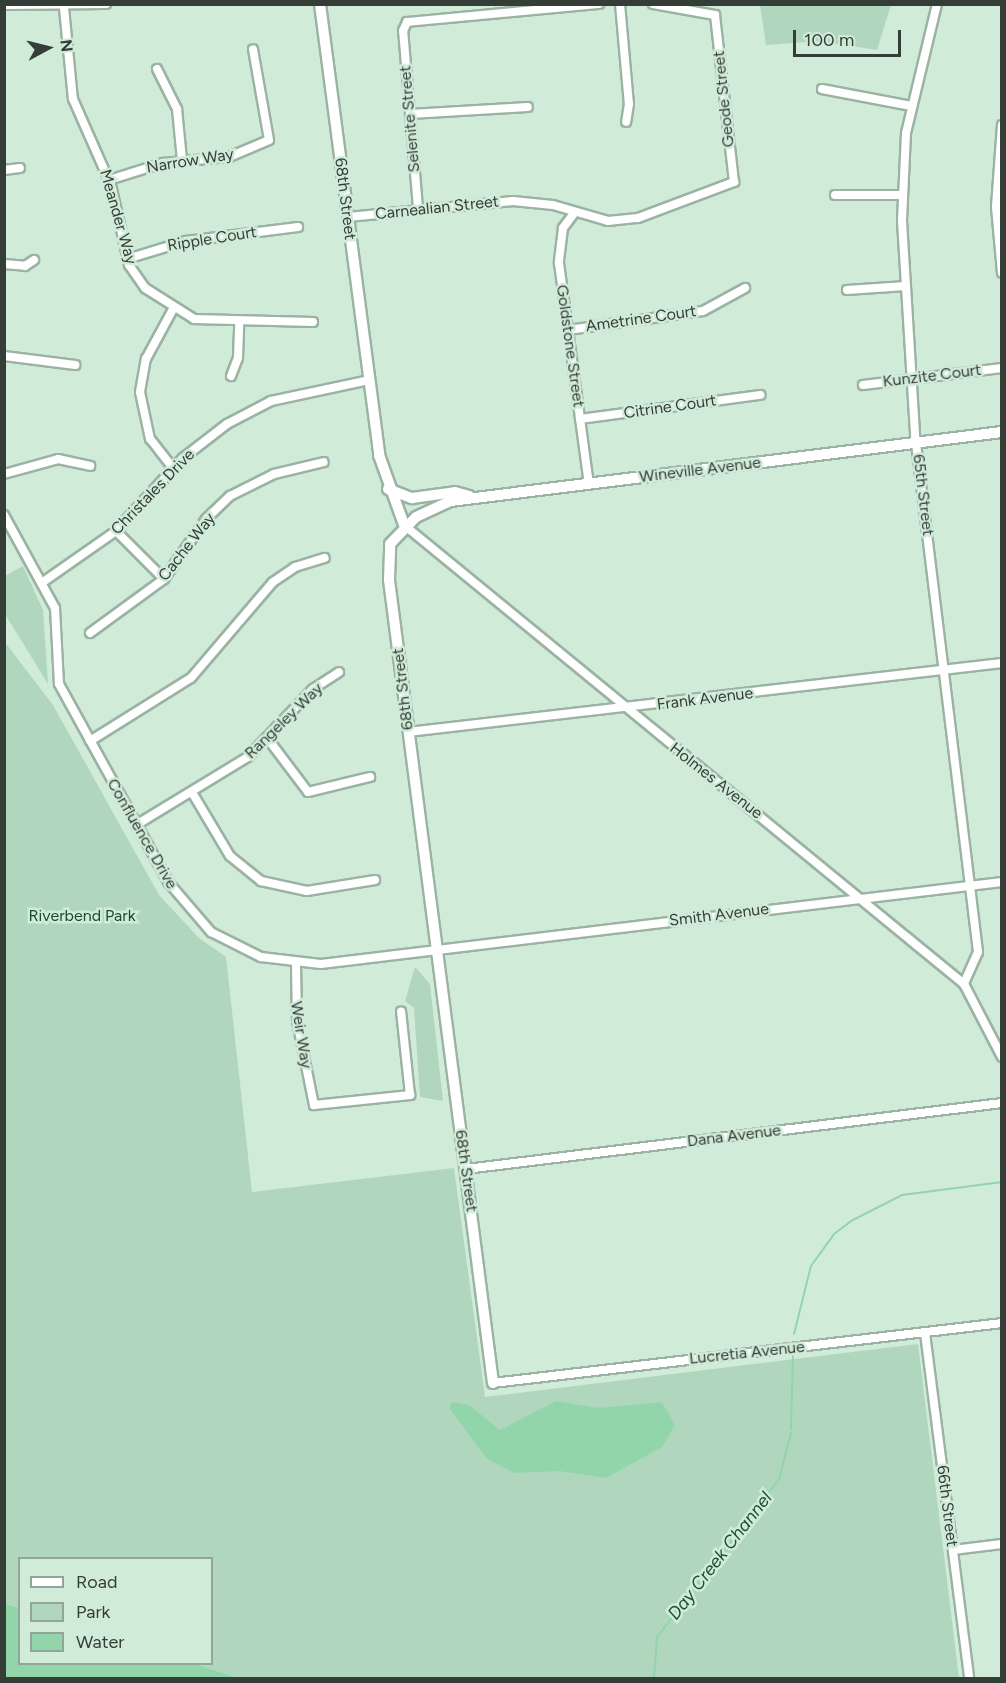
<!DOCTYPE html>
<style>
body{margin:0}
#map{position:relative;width:1006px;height:1683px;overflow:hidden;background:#d1ebd9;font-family:Figtree,sans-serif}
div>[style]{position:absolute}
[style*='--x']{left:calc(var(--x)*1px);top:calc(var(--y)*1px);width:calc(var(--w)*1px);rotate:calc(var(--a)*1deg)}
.green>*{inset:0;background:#b0d7bd}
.water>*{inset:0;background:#93d5ab}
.stream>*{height:2px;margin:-1px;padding:0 1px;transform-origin:1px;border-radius:1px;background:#93d5ab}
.roads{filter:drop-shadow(2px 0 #9ab3a2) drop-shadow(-2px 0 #9ab3a2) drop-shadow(0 2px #9ab3a2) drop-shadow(0 -2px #9ab3a2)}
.street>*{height:8px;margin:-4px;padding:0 4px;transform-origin:4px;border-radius:4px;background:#fff}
.secondary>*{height:10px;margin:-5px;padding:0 5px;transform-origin:5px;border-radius:5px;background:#fff}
span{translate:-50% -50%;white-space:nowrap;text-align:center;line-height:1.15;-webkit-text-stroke:5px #d1ebd9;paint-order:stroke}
.street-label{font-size:16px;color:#343e37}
.park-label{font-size:16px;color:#184a2e}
.water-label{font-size:18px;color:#1d4e32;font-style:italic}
.frame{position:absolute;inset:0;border:6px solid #343e37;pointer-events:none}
.legend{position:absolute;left:18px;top:1557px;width:195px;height:108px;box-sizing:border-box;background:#d1ebd9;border:2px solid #92a698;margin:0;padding:8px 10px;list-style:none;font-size:18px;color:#343e37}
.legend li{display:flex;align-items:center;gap:12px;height:30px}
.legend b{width:30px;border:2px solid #92a698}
.north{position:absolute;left:18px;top:18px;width:60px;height:60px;-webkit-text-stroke:4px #d1ebd9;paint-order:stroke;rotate:83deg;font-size:16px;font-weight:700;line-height:24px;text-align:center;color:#343e37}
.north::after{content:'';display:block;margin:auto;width:21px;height:27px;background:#343e37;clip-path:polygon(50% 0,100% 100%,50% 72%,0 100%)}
.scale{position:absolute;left:793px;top:30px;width:108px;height:27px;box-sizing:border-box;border:3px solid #343e37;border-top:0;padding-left:8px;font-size:18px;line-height:21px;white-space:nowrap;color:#343e37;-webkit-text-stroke:4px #d1ebd9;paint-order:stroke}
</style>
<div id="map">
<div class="green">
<i style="clip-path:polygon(760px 5px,760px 4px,891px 5px,877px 50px,820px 41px,766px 45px)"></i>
<i style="clip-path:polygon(23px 566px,43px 610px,48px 684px,5px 614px,5px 576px)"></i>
<i style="clip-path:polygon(4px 641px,53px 705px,159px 895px,199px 938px,226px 957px,252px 1192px,454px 1168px,485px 1397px,918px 1344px,959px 1678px,238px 1678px,196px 1664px,212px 1664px,212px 1558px,20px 1558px,19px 1608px,5px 1603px)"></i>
<i style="clip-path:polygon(415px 967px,430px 984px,443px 1101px,420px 1097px,414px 1008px,405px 1001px)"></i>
</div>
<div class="water">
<i style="clip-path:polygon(556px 1401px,598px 1408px,662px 1402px,675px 1425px,662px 1447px,606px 1478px,559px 1471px,514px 1473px,487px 1459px,449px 1408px,452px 1402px,469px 1405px,500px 1430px)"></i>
<i style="clip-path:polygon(4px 1603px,19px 1608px,20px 1664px,196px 1664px,238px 1678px,5px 1678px)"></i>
</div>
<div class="stream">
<i style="--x:794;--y:1334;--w:70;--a:-76"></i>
<i style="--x:811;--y:1266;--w:39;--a:-54"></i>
<i style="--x:834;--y:1234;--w:21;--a:-37"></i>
<i style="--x:851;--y:1221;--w:57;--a:-27"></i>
<i style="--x:902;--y:1195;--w:101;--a:-7.4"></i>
<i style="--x:791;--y:1429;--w:75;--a:-88.5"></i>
<i style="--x:654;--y:1678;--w:41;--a:-85.8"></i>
<i style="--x:657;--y:1637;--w:200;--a:-52.3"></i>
<i style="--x:779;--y:1479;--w:48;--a:-75.4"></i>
</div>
<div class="roads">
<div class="street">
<i style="--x:620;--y:4;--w:100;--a:84.9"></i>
<i style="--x:629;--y:104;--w:18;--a:99"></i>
<i style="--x:937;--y:4;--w:133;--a:103.5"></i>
<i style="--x:906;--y:133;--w:88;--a:92.6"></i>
<i style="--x:902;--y:221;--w:214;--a:86.5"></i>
<i style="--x:915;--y:435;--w:521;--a:83.05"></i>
<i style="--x:978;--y:952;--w:35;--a:114"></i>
<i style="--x:4;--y:5;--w:102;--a:-0.6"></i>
<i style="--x:64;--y:8;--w:91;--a:84.4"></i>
<i style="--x:73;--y:99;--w:94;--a:66.2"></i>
<i style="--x:111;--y:185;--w:82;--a:77.3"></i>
<i style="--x:129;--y:265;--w:28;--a:55"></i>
<i style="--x:145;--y:288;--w:58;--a:32.3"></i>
<i style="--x:194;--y:319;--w:119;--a:1.4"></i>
<i style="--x:157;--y:69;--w:45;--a:63.4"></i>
<i style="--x:177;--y:109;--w:51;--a:84.4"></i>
<i style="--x:822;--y:89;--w:91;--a:10.8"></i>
<i style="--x:410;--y:114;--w:118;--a:-3.4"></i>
<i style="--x:1002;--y:125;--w:82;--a:94.2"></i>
<i style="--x:996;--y:207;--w:66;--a:84.8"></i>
<i style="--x:4;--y:170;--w:16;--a:-7"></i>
<i style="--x:109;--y:180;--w:57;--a:-17.5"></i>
<i style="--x:163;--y:163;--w:66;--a:-5.2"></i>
<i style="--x:229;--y:157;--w:43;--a:-23"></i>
<i style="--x:269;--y:140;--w:92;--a:-100"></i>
<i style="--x:835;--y:195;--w:67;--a:0"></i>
<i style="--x:418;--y:208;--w:178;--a:-94.8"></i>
<i style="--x:403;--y:31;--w:10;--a:-66"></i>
<i style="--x:407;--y:22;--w:193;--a:-5.4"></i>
<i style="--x:575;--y:212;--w:20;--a:127"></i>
<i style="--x:563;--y:228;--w:35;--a:97"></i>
<i style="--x:559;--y:263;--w:223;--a:82.3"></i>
<i style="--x:348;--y:217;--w:166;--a:-5.5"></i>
<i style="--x:513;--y:201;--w:40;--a:5.7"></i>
<i style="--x:553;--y:205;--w:57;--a:16.2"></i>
<i style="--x:608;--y:221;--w:30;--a:-6"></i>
<i style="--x:638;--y:218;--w:103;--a:-20.6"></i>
<i style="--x:734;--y:182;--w:168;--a:-96.5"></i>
<i style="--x:715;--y:15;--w:63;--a:-169.9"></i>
<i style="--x:127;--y:259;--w:62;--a:-17"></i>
<i style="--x:186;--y:241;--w:113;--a:-7.1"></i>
<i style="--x:4;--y:264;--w:21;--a:5"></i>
<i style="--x:25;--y:266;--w:11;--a:-34"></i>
<i style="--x:847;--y:290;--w:59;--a:-3.9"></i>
<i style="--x:568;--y:330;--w:136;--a:-8"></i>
<i style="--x:703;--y:311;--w:48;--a:-28.7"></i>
<i style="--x:4;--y:356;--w:72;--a:7.2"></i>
<i style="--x:231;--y:376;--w:19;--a:-69"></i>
<i style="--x:238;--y:358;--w:37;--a:-88"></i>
<i style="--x:863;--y:385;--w:140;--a:-7"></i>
<i style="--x:580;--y:419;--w:182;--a:-7.6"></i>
<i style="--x:173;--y:468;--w:37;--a:-128"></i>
<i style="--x:150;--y:439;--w:48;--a:-102"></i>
<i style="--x:140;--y:392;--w:34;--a:-80"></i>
<i style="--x:146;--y:359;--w:57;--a:-61.6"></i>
<i style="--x:4;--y:474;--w:56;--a:-15.5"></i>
<i style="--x:58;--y:459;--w:33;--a:12"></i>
<i style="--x:4;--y:515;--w:106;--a:61.3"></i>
<i style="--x:55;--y:608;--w:76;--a:87"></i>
<i style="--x:59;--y:684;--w:227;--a:61.1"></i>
<i style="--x:169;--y:883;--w:65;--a:49.4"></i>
<i style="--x:211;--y:932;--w:56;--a:26.6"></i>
<i style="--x:261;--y:957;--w:60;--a:6.7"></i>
<i style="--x:321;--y:964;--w:686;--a:-6.87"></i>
<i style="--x:404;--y:525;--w:724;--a:39.34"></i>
<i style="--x:964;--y:984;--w:82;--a:62.5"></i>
<i style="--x:116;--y:531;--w:68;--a:45"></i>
<i style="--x:43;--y:582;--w:89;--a:-34.9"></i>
<i style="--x:116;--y:531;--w:99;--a:-47.5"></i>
<i style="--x:183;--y:458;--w:56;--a:-37.7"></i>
<i style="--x:227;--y:424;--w:50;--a:-27.6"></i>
<i style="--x:271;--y:401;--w:100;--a:-12.1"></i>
<i style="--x:90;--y:633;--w:92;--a:-36.1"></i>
<i style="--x:164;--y:579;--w:73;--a:-55"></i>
<i style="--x:206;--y:519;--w:33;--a:-44"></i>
<i style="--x:230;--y:496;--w:49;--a:-26.6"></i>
<i style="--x:274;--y:474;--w:51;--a:-13.5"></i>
<i style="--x:408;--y:732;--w:598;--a:-6.63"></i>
<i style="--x:268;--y:739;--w:66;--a:53"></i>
<i style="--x:308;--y:792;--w:64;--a:-13.6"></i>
<i style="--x:90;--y:741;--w:119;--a:-32"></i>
<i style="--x:191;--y:678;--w:126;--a:-49.5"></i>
<i style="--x:273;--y:582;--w:27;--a:-34"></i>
<i style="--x:295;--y:567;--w:31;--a:-17"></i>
<i style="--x:193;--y:794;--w:72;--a:59.2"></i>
<i style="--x:230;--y:856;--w:40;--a:39"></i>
<i style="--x:261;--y:881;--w:47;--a:12.3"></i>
<i style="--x:307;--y:891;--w:69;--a:-9.2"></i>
<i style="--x:136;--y:825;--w:131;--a:-31.3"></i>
<i style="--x:248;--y:757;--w:94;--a:-46.3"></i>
<i style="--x:313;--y:689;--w:31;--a:-33"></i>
<i style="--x:296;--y:965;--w:56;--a:89"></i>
<i style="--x:297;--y:1021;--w:86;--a:78.6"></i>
<i style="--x:314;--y:1105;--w:97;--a:-5.9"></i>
<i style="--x:410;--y:1095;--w:84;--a:-96.1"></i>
<i style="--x:466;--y:1169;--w:540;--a:-7.02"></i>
<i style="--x:925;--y:1333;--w:348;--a:82.7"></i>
<i style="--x:493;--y:1383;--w:513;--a:-6.72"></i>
<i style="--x:953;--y:1550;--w:49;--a:-7"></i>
</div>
<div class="secondary">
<i style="--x:320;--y:4;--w:455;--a:82.5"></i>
<i style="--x:379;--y:455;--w:74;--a:70.3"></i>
<i style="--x:388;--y:489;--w:26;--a:21"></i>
<i style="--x:412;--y:498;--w:43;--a:-7.9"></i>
<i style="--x:455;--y:492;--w:15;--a:16"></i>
<i style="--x:493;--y:1383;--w:810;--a:-97.38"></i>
<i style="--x:389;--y:580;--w:36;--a:-88"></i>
<i style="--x:390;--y:544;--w:37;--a:-46"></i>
<i style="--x:416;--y:517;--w:38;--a:-25"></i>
<i style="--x:451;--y:501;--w:555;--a:-7.14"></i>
</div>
</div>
<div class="street-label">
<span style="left:724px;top:99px;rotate:-96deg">Geode Street</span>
<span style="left:410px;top:119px;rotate:-95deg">Selenite Street</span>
<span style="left:190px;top:161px;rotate:-9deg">Narrow Way</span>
<span style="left:345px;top:199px;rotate:83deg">68th Street</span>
<span style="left:437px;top:208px;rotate:-6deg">Carnealian Street</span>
<span style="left:118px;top:217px;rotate:74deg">Meander Way</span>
<span style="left:212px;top:239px;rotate:-9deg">Ripple Court</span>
<span style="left:641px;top:319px;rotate:-8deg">Ametrine Court</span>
<span style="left:570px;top:346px;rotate:82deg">Goldstone Street</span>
<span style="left:932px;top:376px;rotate:-7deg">Kunzite Court</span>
<span style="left:670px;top:407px;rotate:-8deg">Citrine Court</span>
<span style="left:700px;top:470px;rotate:-7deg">Wineville Avenue</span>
<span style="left:153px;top:492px;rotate:-46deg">Christales Drive</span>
<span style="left:923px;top:495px;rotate:83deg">65th Street</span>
<span style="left:187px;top:547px;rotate:-52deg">Cache Way</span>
<span style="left:403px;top:689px;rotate:-97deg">68th Street</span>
<span style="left:705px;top:699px;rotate:-7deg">Frank Avenue</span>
<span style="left:284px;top:721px;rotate:-44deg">Rangeley Way</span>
<span style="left:716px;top:781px;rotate:38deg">Holmes Avenue</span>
<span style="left:142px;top:834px;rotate:60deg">Confluence Drive</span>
<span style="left:719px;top:915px;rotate:-7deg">Smith Avenue</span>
<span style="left:301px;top:1035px;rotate:81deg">Weir Way</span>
<span style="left:734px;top:1136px;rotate:-7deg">Dana Avenue</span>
<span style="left:466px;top:1171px;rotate:82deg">68th Street</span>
<span style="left:747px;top:1353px;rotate:-6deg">Lucretia Avenue</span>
<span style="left:947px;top:1506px;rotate:83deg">66th Street</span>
</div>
<div class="park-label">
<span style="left:82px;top:916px">Riverbend Park</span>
</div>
<div class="water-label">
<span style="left:720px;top:1556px;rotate:-52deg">Day Creek Channel</span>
</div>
<div class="frame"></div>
<ul class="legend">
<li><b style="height:8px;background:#fff"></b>Road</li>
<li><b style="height:16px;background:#b0d7bd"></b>Park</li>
<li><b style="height:16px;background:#93d5ab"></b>Water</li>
</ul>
<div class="north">N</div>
<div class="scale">100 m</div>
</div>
